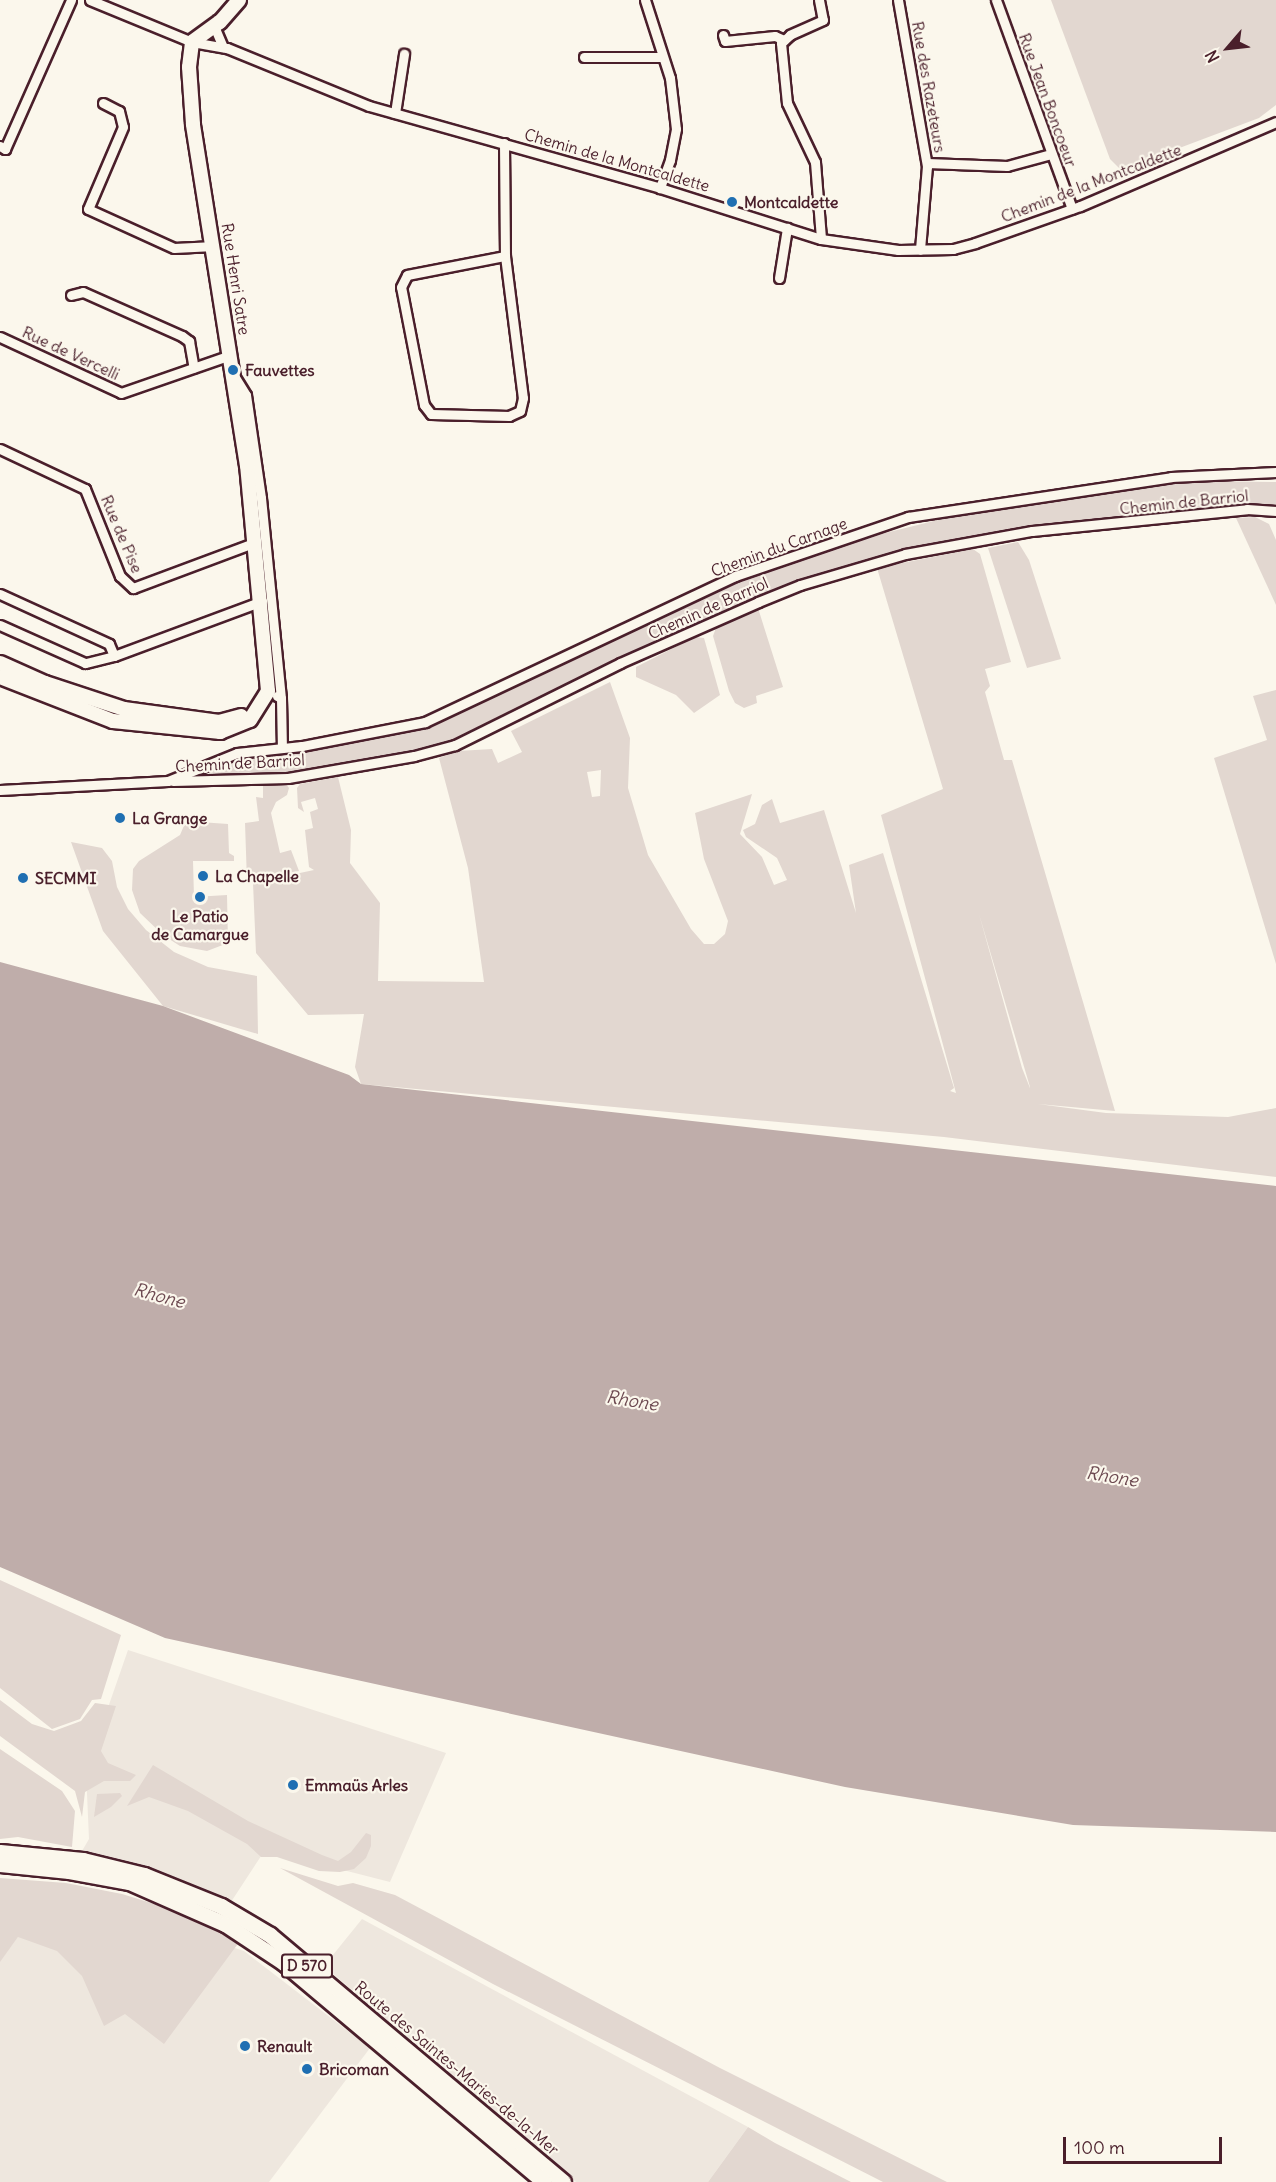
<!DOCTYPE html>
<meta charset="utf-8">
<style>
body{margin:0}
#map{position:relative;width:1276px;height:2182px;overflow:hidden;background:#fbf7ec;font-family:Delius,sans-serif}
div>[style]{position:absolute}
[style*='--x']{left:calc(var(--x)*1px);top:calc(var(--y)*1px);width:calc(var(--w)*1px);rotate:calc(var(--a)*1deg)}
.built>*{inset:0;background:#eee7de}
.green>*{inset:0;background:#e2d7d0}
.water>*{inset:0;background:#bfadaa}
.roads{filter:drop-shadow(2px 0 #4a1f2b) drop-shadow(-2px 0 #4a1f2b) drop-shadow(0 2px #4a1f2b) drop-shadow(0 -2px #4a1f2b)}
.street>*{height:9px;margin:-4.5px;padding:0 4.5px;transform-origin:4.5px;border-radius:4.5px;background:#fbf7ec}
.secondary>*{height:14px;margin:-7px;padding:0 7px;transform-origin:7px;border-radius:7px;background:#fbf7ec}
.primary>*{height:15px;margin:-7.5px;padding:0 7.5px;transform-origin:7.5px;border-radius:7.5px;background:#fbf7ec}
.dots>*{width:16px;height:16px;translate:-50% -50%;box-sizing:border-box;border:3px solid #fbf7ec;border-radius:50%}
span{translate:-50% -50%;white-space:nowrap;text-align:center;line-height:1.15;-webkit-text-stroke:4.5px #fbf7ec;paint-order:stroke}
.shield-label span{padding:2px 4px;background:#fbf7ec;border:2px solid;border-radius:4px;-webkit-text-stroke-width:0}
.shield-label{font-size:15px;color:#4a1f2b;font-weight:700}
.street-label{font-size:16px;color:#4a1f2b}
.poi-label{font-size:16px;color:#4a1f2b;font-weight:700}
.left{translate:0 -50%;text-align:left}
.water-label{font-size:18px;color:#6d4a51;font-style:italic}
.north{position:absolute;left:1198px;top:18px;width:60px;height:60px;-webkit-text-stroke:4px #fbf7ec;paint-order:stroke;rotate:242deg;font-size:16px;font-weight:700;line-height:24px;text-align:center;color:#4a1f2b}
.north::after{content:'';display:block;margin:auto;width:21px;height:27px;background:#4a1f2b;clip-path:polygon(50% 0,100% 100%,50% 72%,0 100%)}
.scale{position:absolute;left:1063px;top:2137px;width:159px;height:27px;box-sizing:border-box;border:3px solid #4a1f2b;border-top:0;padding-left:8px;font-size:18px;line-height:21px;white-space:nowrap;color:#4a1f2b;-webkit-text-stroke:4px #fbf7ec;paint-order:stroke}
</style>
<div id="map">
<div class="built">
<i style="clip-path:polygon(128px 1650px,446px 1753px,390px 1882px,265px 1850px,229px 1905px,140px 1869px,82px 1851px,89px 1839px,86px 1771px)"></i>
<i style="clip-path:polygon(54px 1888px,244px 1951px,370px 2048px,269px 2182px,0 2182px,0 1961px)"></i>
<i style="clip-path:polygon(362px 1919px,748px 2127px,708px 2182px,576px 2182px,324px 1966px)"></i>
</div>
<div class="green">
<i style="clip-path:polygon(1051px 0,1276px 0,1276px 105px,1259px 118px,1121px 170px,1110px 159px)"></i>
<i style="clip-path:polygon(1192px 481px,1276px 482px,1276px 507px,1187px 510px,1045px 525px,924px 545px,804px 580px,639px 649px,457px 740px,432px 749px,295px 773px,210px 777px,208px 771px,220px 763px,314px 750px,427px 727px,654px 619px,780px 565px,857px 540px,958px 515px)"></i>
<i style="clip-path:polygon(1255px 517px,1269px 524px,1276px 540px,1276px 605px,1236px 518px)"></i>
<i style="clip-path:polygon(1018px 542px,1029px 560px,1061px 659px,1027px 668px,988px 548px)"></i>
<i style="clip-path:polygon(evenodd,973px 549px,980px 554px,1011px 662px,985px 669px,990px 686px,985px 692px,1004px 760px,1012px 760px,1115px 1111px,1038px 1104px,1106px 1113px,1228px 1117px,1276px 1108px,1276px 1177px,944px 1137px,361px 1084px,355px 1067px,364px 1014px,308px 1015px,256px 953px,253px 883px,314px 870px,309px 867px,305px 830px,313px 828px,310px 812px,318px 809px,315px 798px,301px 802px,304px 812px,298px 808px,297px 788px,300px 784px,338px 777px,351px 830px,350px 863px,380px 903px,378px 981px,484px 982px,468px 868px,439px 758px,458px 751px,492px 749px,498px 763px,522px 752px,511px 731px,610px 682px,630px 738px,628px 788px,648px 855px,691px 929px,704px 944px,714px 944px,725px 934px,728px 921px,704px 859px,695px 813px,752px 794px,740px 834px,762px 857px,774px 885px,787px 880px,777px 858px,746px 837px,743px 830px,755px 824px,762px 805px,772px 799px,780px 823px,824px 810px,856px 913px,849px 865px,883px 853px,954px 1088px,950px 1091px,956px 1093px,881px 815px,943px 789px,877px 568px,973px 549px,601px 770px,600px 796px,592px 797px,587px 772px,601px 770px,973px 549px,979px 914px,1030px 1087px,1030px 1088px,1022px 1068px,979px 914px)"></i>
<i style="clip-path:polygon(758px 608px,783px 687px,756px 696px,757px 703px,744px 708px,735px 703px,729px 691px,713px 636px,717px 625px)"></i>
<i style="clip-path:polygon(695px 637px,704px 638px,720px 695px,694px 713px,676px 695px,636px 677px,636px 667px)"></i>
<i style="clip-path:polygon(1276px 690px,1276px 964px,1214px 758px,1267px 740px,1253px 696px)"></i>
<i style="clip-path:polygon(286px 784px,289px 788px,287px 795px,276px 802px,271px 813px,280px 853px,291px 850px,299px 871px,247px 882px,245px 823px,259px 821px,256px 797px,263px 798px,263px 786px)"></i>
<i style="clip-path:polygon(186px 821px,228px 824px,229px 853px,234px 856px,234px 861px,193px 861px,194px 897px,227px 895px,228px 943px,207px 951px,180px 946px,163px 935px,140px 913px,132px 890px,133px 869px,139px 861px,180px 835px)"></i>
<i style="clip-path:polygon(71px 842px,102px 848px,112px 861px,117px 887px,128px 909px,146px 930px,174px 952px,208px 967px,257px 976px,258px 1034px,163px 1006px,103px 931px)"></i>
<i style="clip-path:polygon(0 1580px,121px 1635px,101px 1699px,92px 1700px,80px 1719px,52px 1729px,0 1688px)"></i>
<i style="clip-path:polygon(0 1700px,32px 1724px,54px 1731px,81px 1721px,95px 1703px,116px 1706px,101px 1751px,108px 1763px,136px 1775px,130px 1781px,104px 1781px,85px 1792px,82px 1817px,75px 1791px,0 1736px)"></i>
<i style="clip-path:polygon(0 1749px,62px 1791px,75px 1811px,72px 1847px,18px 1837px,0 1839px)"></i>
<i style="clip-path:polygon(153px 1765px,248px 1821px,322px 1855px,338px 1861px,351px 1852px,366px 1833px,371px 1835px,371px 1846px,366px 1858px,354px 1869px,340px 1872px,319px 1871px,277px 1857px,261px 1857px,247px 1844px,188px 1811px,149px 1797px,127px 1806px)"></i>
<i style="clip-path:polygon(120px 1793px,122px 1796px,111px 1807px,94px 1817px,97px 1794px)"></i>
<i style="clip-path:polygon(280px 1868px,338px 1886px,353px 1883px,395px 1895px,720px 2068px,947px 2182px,883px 2182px,493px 1984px)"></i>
<i style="clip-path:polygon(0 1878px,66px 1883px,122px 1894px,184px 1913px,240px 1941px,164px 2044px,125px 2014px,104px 2026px,82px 1976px,57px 1951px,18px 1937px,0 1962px)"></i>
<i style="clip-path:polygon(748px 2127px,775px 2143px,851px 2182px,708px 2182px)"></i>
</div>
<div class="water">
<i style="clip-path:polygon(0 962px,163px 1006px,349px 1075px,361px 1084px,1276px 1186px,1276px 1832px,1073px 1825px,845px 1787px,165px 1638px,0 1567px)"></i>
</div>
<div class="roads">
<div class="street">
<i style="--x:90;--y:0;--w:110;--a:22.4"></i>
<i style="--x:192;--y:42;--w:36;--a:10"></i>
<i style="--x:227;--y:48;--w:153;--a:22.2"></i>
<i style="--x:369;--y:106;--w:302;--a:15.7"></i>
<i style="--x:660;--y:188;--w:169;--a:17.6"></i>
<i style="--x:821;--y:239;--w:78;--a:8.1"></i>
<i style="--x:898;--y:250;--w:55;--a:-1"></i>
<i style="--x:953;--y:249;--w:23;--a:-15"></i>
<i style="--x:975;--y:243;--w:111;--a:-19.4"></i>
<i style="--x:1080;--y:206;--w:213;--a:-23.2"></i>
<i style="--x:645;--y:0;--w:82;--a:72.2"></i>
<i style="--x:670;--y:78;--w:51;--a:83.3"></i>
<i style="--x:676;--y:129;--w:32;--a:101"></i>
<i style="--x:670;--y:160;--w:30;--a:110"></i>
<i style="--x:819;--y:0;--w:20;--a:79"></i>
<i style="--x:823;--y:20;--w:36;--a:156"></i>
<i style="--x:790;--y:35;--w:12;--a:138"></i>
<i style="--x:781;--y:43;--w:60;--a:84.3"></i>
<i style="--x:787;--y:103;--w:65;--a:64.6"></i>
<i style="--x:815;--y:162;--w:77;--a:85.5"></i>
<i style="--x:898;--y:0;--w:169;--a:80.1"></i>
<i style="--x:927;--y:166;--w:84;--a:94.8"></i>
<i style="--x:996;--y:0;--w:222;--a:70"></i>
<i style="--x:214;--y:26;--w:23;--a:67"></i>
<i style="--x:723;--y:35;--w:6;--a:72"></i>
<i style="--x:725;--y:41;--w:50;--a:-5.7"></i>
<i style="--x:775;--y:36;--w:10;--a:24"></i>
<i style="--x:584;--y:57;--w:78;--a:0"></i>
<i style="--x:103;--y:103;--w:18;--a:27"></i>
<i style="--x:119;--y:111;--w:16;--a:76"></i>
<i style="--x:123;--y:127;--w:89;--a:113.1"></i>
<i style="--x:88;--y:209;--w:94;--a:24.4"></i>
<i style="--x:174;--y:248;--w:40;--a:-2.9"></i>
<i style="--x:395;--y:113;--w:60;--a:-81.3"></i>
<i style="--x:504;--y:143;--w:113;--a:89.5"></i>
<i style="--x:505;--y:256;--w:143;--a:82.8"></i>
<i style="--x:523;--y:398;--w:13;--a:103"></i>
<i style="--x:520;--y:411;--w:12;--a:156"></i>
<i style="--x:509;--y:416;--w:78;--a:-178.5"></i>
<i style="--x:431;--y:414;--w:11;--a:-128"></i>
<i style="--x:424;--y:405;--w:120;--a:-101"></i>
<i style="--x:401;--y:287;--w:13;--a:-63"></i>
<i style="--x:407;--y:275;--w:100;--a:-11"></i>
<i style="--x:0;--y:146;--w:6;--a:31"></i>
<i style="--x:5;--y:149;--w:163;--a:-66.1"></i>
<i style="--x:927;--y:163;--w:80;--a:2.1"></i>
<i style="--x:1007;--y:166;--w:46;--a:-15.3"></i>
<i style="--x:779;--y:278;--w:51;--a:-80.9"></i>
<i style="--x:71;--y:295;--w:12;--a:-14"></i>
<i style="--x:83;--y:292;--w:108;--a:24"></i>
<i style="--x:182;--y:336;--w:9;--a:36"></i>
<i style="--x:189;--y:341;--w:27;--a:80"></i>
<i style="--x:0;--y:337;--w:133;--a:24.8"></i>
<i style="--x:121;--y:393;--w:116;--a:-19.1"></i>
<i style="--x:236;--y:379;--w:19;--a:58"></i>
<i style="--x:246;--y:395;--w:104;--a:81.7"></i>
<i style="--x:261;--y:498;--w:201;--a:84.3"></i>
<i style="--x:0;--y:449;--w:94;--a:25.2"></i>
<i style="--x:85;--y:489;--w:94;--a:68.1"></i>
<i style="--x:120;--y:576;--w:18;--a:43"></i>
<i style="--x:133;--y:588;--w:131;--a:-20.5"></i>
<i style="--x:0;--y:594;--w:120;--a:24.6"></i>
<i style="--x:109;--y:644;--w:13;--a:67"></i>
<i style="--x:114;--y:656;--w:30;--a:166"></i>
<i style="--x:85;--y:663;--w:93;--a:-155.9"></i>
<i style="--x:114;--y:656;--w:158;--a:-20.4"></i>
<i style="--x:277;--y:696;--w:4;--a:27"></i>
<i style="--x:281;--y:698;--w:50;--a:88.9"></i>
<i style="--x:173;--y:781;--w:115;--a:-1.5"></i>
<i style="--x:288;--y:778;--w:128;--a:-9.9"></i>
<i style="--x:414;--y:756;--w:42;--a:-15"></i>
<i style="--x:455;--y:745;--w:184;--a:-26.4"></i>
<i style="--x:620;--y:663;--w:151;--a:-23.8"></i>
<i style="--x:758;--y:602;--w:45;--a:-22"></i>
<i style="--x:800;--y:585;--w:109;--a:-16.4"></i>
<i style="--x:905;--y:554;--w:129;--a:-10.3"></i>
<i style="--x:1032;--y:531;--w:216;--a:-5.8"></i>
<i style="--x:1247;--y:509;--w:29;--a:4"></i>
<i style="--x:0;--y:790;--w:168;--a:-3.1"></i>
<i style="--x:168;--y:781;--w:74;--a:-22.1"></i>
<i style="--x:237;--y:753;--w:65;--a:-6.1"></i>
<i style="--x:302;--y:746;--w:125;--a:-11"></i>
<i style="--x:425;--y:722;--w:343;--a:-25.2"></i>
<i style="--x:735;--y:576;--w:183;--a:-18.8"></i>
<i style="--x:908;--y:517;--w:266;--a:-8.6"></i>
<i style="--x:1171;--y:477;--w:105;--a:-2.7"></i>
</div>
<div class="secondary">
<i style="--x:0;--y:663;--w:49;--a:24"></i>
<i style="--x:45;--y:683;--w:83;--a:18.2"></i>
<i style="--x:124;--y:709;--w:96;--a:7.8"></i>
<i style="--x:219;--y:722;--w:23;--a:-15"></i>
<i style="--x:0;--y:677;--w:121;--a:21.3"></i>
<i style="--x:113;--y:721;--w:108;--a:5.9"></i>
<i style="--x:220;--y:732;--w:32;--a:-22"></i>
<i style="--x:250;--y:720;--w:34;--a:-58"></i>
<i style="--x:268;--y:691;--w:226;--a:-95.3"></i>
<i style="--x:247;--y:466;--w:346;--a:-99"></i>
<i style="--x:193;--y:124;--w:57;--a:-94"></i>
<i style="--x:189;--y:67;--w:25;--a:-83"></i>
<i style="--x:192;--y:42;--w:34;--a:-36"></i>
<i style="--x:220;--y:22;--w:29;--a:-49"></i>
</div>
<div class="primary">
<i style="--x:0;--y:1852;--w:83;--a:5.5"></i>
<i style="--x:83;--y:1860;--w:63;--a:13.8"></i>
<i style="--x:144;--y:1875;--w:83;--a:21.9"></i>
<i style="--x:221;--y:1906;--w:57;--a:30.6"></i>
<i style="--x:270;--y:1935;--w:383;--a:40.1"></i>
<i style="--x:0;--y:1864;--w:69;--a:5.8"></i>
<i style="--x:69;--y:1871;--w:61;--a:10.4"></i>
<i style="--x:129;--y:1882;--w:105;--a:23.6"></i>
<i style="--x:225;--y:1924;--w:71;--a:33.5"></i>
<i style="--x:284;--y:1963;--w:340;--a:40.1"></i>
</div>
</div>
<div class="dots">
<i style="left:732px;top:202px;background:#1f6fb2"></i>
<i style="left:233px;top:370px;background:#1f6fb2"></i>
<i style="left:120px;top:818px;background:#1f6fb2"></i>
<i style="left:203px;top:876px;background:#1f6fb2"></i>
<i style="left:23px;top:878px;background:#1f6fb2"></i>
<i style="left:200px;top:897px;background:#1f6fb2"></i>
<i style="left:293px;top:1785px;background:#1f6fb2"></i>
<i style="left:245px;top:2046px;background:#1f6fb2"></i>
<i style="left:307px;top:2069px;background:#1f6fb2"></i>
</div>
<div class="shield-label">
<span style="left:307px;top:1966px">D 570</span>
</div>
<div class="street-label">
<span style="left:929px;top:87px;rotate:80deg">Rue des Razeteurs</span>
<span style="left:1048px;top:100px;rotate:70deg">Rue Jean Boncoeur</span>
<span style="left:617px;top:160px;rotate:16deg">Chemin de la Montcaldette</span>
<span style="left:1091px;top:183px;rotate:-21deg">Chemin de la Montcaldette</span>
<span style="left:236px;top:279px;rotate:81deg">Rue Henri Satre</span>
<span style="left:71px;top:353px;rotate:25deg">Rue de Vercelli</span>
<span style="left:1184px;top:502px;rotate:-6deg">Chemin de Barriol</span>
<span style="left:122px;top:534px;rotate:67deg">Rue de Pise</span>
<span style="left:779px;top:547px;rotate:-20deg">Chemin du Carnage</span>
<span style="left:708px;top:608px;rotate:-24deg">Chemin de Barriol</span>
<span style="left:240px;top:763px;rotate:-3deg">Chemin de Barriol</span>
<span style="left:457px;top:2068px;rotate:40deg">Route des Saintes-Maries-de-la-Mer</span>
</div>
<div class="poi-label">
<span class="left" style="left:744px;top:202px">Montcaldette</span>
<span class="left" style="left:245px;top:370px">Fauvettes</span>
<span class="left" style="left:132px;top:818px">La Grange</span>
<span class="left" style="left:215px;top:876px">La Chapelle</span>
<span class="left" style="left:35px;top:878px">SECMMI</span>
<span style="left:200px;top:925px">Le Patio<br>de Camargue</span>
<span class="left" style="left:305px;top:1785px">Emmaüs Arles</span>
<span class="left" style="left:257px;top:2046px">Renault</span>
<span class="left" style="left:319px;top:2069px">Bricoman</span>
</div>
<div class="water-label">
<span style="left:159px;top:1296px;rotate:15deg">Rhone</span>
<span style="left:632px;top:1401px;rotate:9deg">Rhone</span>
<span style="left:1112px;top:1477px;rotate:9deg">Rhone</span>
</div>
<div class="north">N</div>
<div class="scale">100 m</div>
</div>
